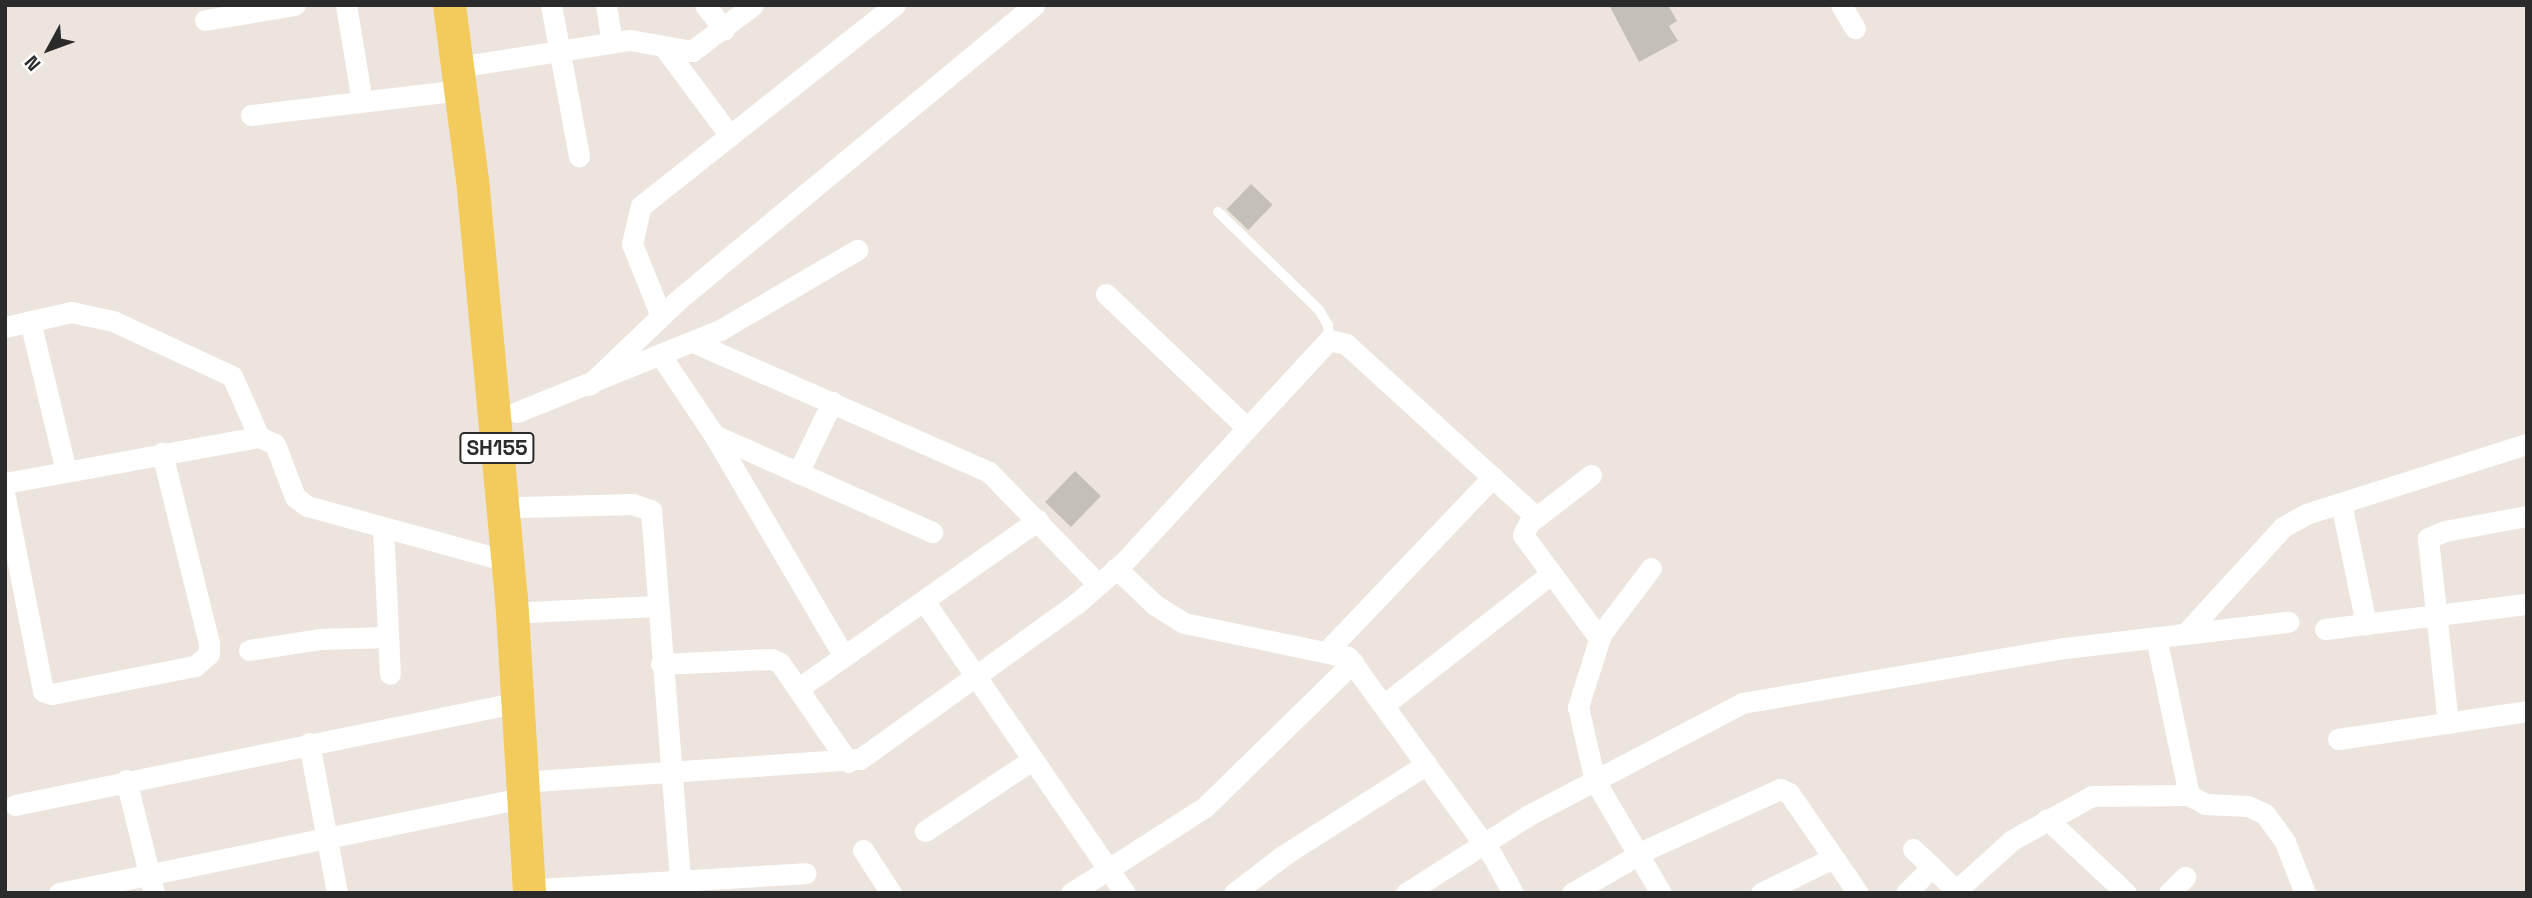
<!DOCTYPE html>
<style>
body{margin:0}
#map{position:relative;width:2532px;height:898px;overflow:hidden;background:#ede5dd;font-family:"Space Grotesk",sans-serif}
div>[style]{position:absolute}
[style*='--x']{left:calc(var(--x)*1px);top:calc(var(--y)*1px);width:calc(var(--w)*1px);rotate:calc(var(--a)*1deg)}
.building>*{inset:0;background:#c5bfb9;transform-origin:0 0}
.service>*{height:10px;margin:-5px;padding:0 5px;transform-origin:5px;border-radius:5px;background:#fff}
.minor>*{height:21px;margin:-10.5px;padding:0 10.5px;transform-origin:10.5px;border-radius:10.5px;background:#fff}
.primary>*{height:33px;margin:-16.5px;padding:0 16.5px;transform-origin:16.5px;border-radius:16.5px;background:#f3ca5c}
span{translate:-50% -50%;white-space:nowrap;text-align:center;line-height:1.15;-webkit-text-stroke:7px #fff;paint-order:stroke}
.shield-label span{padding:2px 5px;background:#fff;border:2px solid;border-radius:5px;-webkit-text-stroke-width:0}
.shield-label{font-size:21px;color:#2b2b2b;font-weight:700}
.frame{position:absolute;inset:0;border:7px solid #2b2b2b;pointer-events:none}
.north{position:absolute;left:14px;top:14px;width:70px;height:70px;-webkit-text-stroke:5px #fff;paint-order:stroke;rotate:229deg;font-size:19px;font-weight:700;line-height:28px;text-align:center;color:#2b2b2b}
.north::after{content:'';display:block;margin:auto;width:24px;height:32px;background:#2b2b2b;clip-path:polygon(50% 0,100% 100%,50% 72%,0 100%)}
</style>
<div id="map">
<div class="building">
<i style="clip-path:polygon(1609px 5px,1668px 5px,1677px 21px,1669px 26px,1678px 41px,1639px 62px)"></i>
<i style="left:1251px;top:184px;width:30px;height:35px;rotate:44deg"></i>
<i style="left:1075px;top:471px;width:36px;height:43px;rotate:44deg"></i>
</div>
<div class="service">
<i style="--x:1218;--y:212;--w:141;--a:44.1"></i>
<i style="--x:1319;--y:310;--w:17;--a:59"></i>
<i style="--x:1328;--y:325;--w:15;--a:86"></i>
</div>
<div class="minor">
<i style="--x:346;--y:5;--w:98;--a:80.6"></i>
<i style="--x:551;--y:5;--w:154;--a:79.5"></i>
<i style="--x:606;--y:5;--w:38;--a:81"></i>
<i style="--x:705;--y:5;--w:31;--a:52"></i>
<i style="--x:1841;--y:5;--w:27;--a:59"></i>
<i style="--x:205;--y:20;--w:91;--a:-9.5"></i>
<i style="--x:664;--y:47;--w:111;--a:53.4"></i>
<i style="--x:457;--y:67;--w:175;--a:-8.9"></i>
<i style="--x:630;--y:40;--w:63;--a:10.1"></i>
<i style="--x:692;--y:51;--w:76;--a:-37"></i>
<i style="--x:251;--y:115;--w:211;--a:-6.8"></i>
<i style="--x:1106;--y:294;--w:193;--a:43.5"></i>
<i style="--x:661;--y:316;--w:78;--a:-111.9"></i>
<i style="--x:632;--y:244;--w:39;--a:-77"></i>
<i style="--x:641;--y:206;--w:324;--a:-38.4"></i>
<i style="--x:30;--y:321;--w:154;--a:76.5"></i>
<i style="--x:5;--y:327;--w:68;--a:-12.8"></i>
<i style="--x:71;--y:312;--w:43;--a:12.1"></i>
<i style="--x:113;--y:321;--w:131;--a:24.8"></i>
<i style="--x:232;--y:376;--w:67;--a:66.1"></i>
<i style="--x:693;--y:342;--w:323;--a:23.7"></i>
<i style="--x:989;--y:472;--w:156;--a:45.8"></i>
<i style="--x:661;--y:356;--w:95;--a:56.1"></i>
<i style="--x:714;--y:435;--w:257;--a:59.6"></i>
<i style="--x:589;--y:385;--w:124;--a:-43.7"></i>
<i style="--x:679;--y:299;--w:461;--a:-39.6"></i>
<i style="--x:517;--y:412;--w:219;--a:-22"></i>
<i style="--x:720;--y:330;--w:159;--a:-30.3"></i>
<i style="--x:714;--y:435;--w:239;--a:24"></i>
<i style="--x:798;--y:473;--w:79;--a:-64.4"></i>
<i style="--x:1591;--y:475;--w:78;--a:142.3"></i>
<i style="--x:1529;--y:523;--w:13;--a:117"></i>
<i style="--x:1523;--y:535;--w:129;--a:53.5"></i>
<i style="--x:5;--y:483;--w:258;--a:-10.3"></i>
<i style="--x:259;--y:437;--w:17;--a:24"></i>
<i style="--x:275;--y:444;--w:57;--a:69.3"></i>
<i style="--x:295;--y:497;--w:15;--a:37"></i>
<i style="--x:307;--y:506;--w:207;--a:15.4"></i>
<i style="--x:5;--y:497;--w:198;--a:78.9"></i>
<i style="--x:43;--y:691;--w:9;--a:18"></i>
<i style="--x:52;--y:694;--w:146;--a:-11.1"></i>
<i style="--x:195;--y:666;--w:18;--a:-41"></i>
<i style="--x:209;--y:654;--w:11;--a:-90"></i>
<i style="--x:209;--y:643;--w:196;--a:-103.9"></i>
<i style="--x:2341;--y:503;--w:124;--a:78.3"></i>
<i style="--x:521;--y:507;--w:111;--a:-1.5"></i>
<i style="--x:632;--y:504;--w:20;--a:18"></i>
<i style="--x:651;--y:510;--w:372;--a:85.5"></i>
<i style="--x:383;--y:527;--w:147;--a:87.3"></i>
<i style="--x:1116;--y:568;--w:54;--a:43.5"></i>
<i style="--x:1155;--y:605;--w:34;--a:32"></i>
<i style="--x:1184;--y:623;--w:167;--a:11.7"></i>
<i style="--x:1348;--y:657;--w:245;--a:54"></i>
<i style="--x:1492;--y:855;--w:43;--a:61.1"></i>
<i style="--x:1651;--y:568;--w:83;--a:127.1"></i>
<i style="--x:1601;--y:634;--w:77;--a:107.5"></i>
<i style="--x:1578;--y:707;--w:76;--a:77.1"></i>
<i style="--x:1595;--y:781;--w:130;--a:59.5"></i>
<i style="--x:924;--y:601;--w:354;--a:55.5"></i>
<i style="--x:527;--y:612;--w:130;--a:-2.6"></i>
<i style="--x:2325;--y:629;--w:204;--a:-7.1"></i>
<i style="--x:2185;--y:634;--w:145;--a:-47.5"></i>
<i style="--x:2283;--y:527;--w:26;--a:-29"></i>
<i style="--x:2306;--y:514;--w:232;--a:-17.6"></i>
<i style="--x:2156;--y:637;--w:161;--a:78.2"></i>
<i style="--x:2189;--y:795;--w:18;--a:29"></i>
<i style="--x:2205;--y:804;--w:43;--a:2.7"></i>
<i style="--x:2248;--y:806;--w:19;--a:25"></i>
<i style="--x:2265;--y:814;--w:34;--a:54"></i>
<i style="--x:2285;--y:842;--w:55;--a:68.6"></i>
<i style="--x:249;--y:650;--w:71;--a:-8.9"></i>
<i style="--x:319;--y:639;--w:69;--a:-1.7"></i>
<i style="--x:1328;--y:650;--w:239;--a:-46.4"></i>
<i style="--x:661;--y:664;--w:111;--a:-2.6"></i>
<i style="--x:772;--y:659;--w:9;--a:27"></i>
<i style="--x:780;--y:663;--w:120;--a:55.5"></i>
<i style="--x:799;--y:688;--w:292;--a:-35.1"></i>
<i style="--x:1385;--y:704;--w:211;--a:-38.1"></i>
<i style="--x:2448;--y:723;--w:186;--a:-96.2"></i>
<i style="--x:2428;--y:538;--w:18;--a:-22"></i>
<i style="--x:2445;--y:531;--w:83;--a:-10.4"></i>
<i style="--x:2338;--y:739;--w:191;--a:-8.4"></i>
<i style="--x:309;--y:743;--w:153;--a:79.4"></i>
<i style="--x:126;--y:780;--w:116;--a:76.1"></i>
<i style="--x:535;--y:781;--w:326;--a:-3.9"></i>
<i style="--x:860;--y:759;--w:266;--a:-35.7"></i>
<i style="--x:1076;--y:604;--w:62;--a:-41.1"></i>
<i style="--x:1123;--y:563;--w:304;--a:-47.3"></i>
<i style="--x:1329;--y:340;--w:17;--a:13"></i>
<i style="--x:1346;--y:344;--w:257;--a:42.3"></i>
<i style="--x:15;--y:805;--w:514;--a:-11.55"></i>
<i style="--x:2047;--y:819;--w:108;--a:43.1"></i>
<i style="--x:925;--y:831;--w:128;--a:-33.6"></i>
<i style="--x:1913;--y:849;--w:64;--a:43.7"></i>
<i style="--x:863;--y:850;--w:51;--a:56.9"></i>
<i style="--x:540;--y:889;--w:266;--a:-3.4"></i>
<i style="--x:1957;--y:890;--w:74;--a:-42.3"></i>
<i style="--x:2012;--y:840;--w:91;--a:-28.8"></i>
<i style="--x:2092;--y:796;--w:97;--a:-0.6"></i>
<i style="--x:59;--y:893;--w:473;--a:-11.6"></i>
<i style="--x:1071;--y:893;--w:159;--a:-32.7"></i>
<i style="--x:1205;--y:807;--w:207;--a:-44.4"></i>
<i style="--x:1234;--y:893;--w:63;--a:-37.2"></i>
<i style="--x:1284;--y:855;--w:169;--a:-32.5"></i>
<i style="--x:1406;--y:893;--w:146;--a:-32.4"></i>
<i style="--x:1529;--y:815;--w:241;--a:-27.7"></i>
<i style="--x:1742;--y:703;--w:328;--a:-9.7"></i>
<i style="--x:2065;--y:648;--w:225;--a:-6.7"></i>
<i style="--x:1572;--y:893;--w:90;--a:-30"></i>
<i style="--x:1650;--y:848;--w:143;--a:-24.4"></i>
<i style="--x:1780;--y:789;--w:10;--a:24"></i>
<i style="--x:1789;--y:793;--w:121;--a:55.4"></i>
<i style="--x:1761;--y:893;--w:80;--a:-25.9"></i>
<i style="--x:1906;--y:893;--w:37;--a:-45"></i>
<i style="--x:2169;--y:893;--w:23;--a:-45"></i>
</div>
<div class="primary">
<i style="--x:449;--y:5;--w:176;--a:82.5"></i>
<i style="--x:472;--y:179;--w:420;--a:84.7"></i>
<i style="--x:511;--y:597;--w:297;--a:86.5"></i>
</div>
<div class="shield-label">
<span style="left:497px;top:448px">SH155</span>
</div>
<div class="frame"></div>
<div class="north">N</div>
</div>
